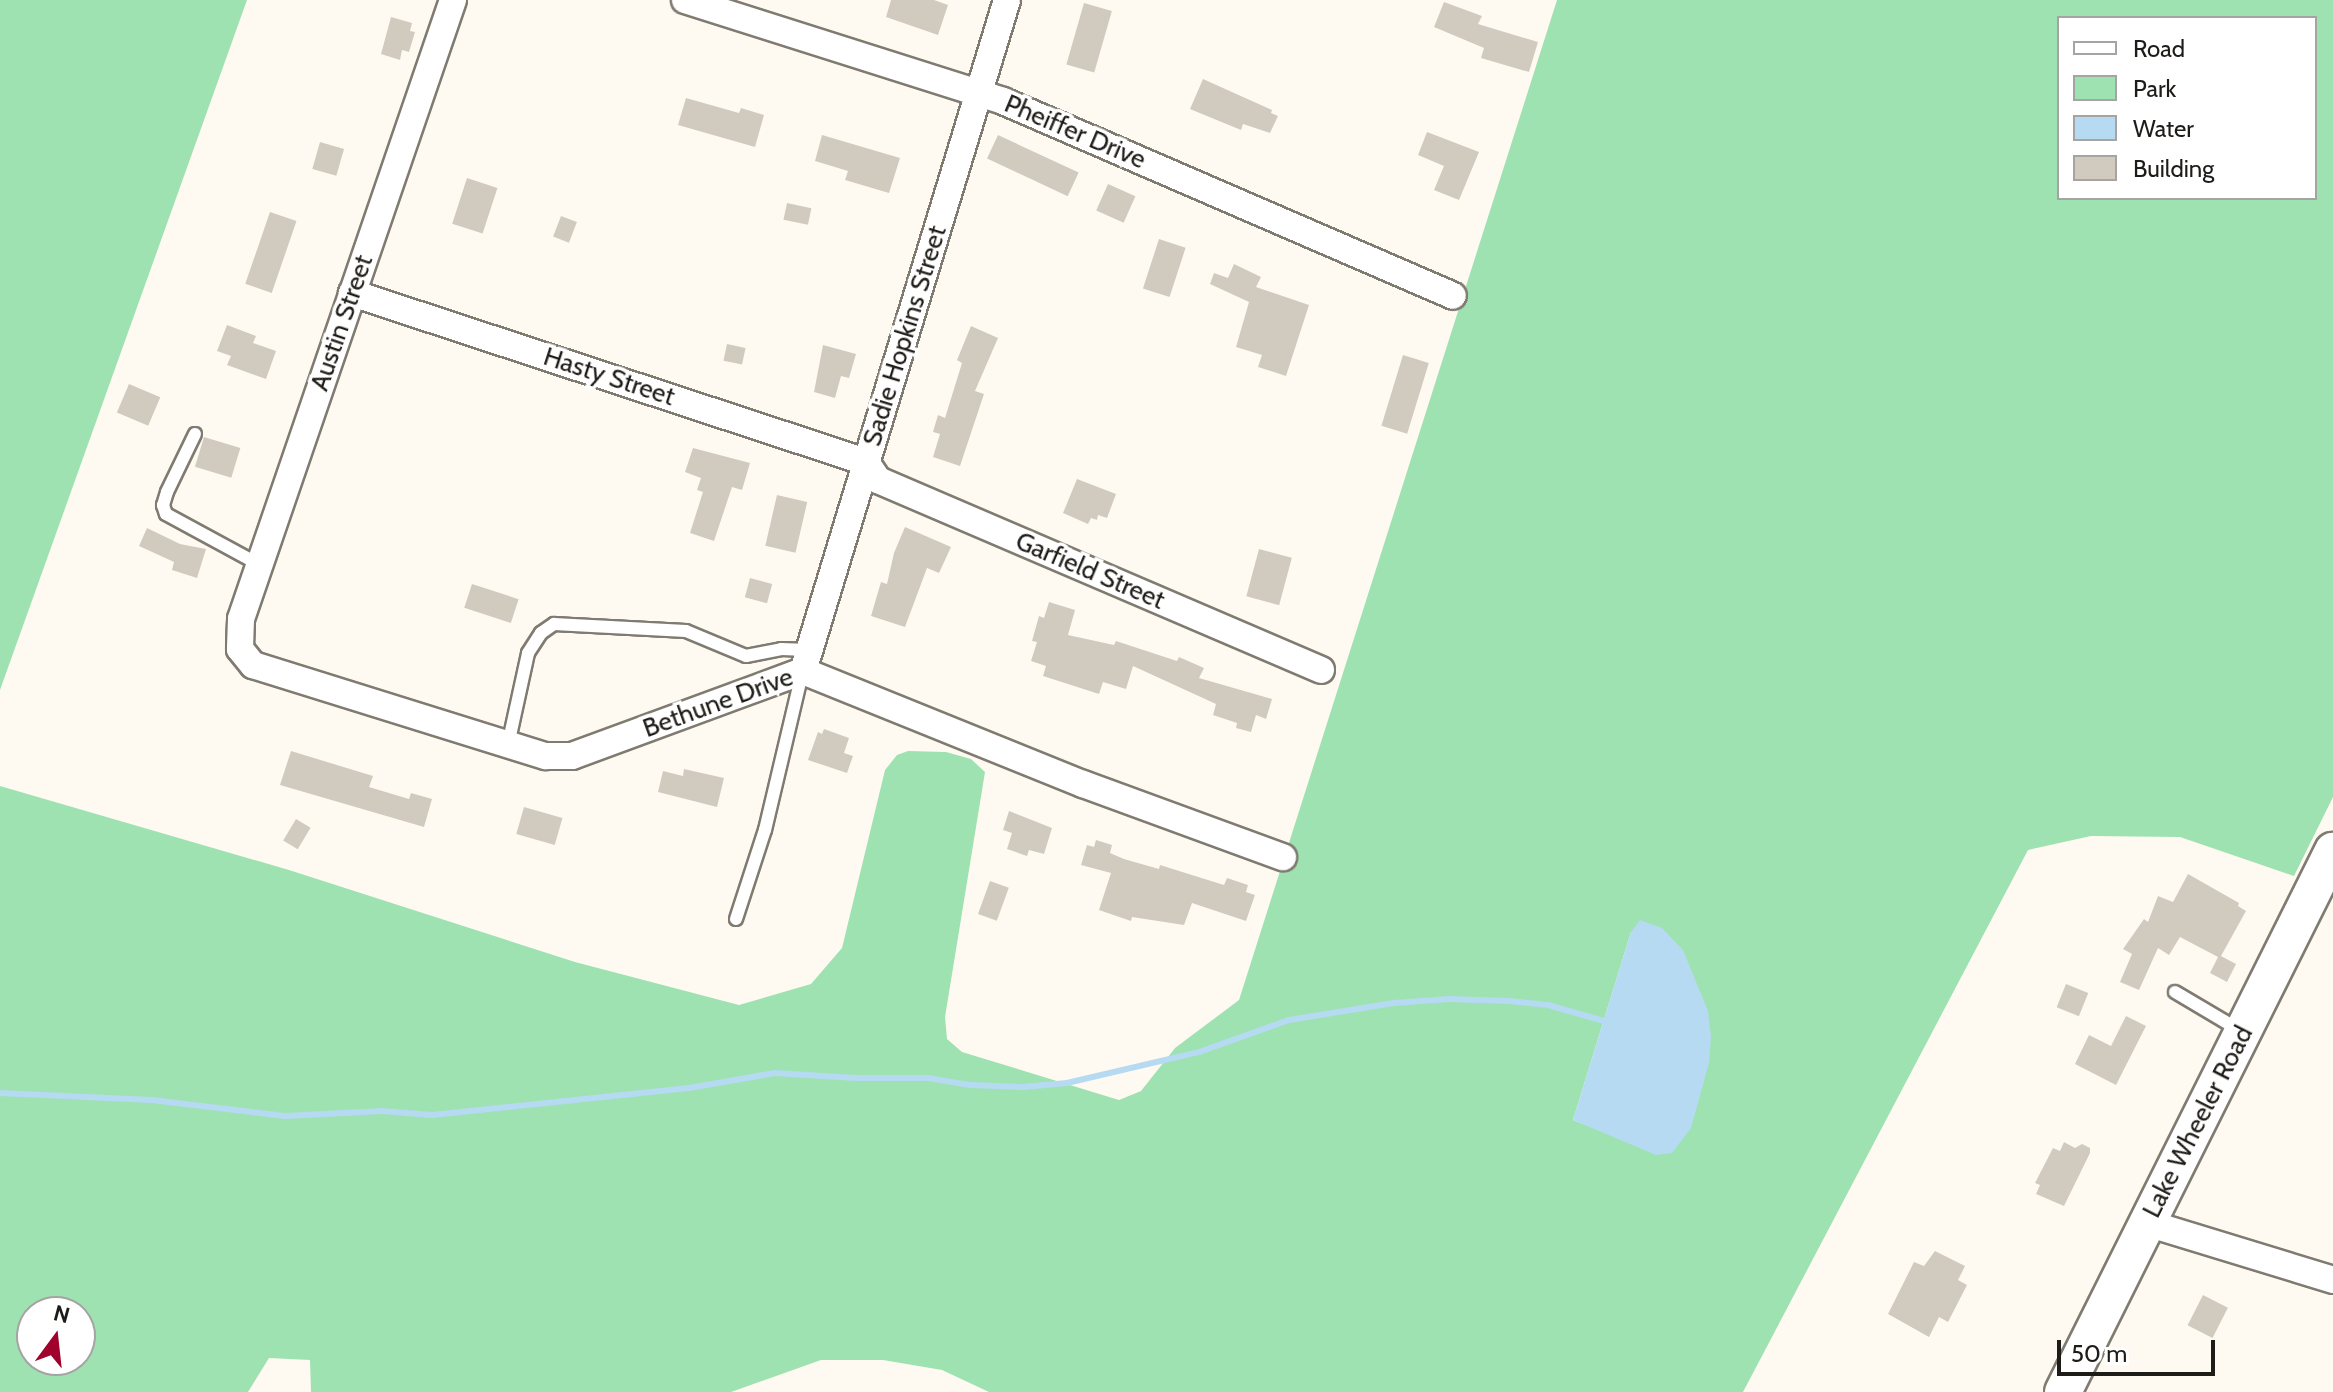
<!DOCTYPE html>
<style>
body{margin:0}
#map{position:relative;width:2333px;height:1392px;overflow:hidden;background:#fffaf1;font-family:Cabin,sans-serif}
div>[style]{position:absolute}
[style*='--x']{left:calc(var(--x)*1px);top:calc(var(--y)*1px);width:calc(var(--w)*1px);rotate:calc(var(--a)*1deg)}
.green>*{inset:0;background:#9ee2b1}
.water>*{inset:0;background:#b5daf2}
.stream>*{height:6px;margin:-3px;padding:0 3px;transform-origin:3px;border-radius:3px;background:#b5daf2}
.building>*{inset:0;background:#d1cbbf;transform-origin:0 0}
.roads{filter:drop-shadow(2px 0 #807b71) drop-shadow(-2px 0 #807b71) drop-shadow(0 2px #807b71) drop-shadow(0 -2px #807b71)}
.lane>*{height:12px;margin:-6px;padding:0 6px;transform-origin:6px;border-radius:6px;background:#fff}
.street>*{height:26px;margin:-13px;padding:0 13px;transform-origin:13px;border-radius:13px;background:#fff}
.secondary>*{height:36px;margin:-18px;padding:0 18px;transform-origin:18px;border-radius:18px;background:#fff}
span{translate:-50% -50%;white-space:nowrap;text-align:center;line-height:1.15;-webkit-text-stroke:7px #fff;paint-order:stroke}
.street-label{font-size:26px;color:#1e1c18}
.legend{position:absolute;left:2057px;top:16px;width:260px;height:184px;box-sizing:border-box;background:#fff;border:2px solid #a5a4a3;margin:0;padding:10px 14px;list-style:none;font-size:24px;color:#1e1c18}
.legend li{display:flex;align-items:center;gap:16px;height:40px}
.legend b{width:40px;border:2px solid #a5a4a3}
.north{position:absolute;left:16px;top:1296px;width:80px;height:80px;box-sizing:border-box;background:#fff;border:2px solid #a5a4a3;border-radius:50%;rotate:15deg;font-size:22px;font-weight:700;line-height:32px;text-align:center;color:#1e1c18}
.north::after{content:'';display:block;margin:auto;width:28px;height:36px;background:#a1012d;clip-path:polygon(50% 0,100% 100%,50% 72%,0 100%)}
.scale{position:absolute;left:2057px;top:1340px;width:158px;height:36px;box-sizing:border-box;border:4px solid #1e1c18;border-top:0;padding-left:10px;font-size:24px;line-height:28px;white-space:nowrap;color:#1e1c18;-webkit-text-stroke:6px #fff;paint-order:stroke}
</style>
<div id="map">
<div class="green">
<i style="clip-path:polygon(0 0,247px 0,0 690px)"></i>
<i style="clip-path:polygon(evenodd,1557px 0,2333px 0,2333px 797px,2294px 876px,2180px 837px,2091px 836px,2028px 850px,1743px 1392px,989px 1392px,942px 1370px,883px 1360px,821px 1360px,731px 1392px,311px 1392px,310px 1360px,269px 1358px,248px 1392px,0 1392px,0 786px,289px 870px,575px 962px,739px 1005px,811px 984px,842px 948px,885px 770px,897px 755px,908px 751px,946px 752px,971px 759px,985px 772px,945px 1017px,947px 1039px,962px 1052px,1119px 1100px,1141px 1091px,1175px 1048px,1239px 1000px,1557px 0,2059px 18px,2315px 18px,2315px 198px,2059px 198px,2059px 18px,1557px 0,1631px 932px,1611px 1135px,1573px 1120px,1631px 932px,1557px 0,32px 1312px,80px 1312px,80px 1360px,32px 1360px,32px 1312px)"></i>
</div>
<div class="water">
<i style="clip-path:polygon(1640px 920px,1662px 928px,1683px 950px,1708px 1011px,1711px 1037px,1709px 1063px,1691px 1128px,1672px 1153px,1656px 1155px,1573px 1120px,1631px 932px)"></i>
</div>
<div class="stream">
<i style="--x:0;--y:1093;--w:152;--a:2.6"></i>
<i style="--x:152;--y:1100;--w:134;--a:6.9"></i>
<i style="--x:285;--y:1116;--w:97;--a:-3"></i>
<i style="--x:382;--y:1111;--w:50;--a:4.6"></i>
<i style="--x:432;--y:1115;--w:258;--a:-6"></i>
<i style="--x:689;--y:1088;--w:87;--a:-9.9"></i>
<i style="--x:775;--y:1073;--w:81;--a:3.5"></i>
<i style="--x:856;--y:1078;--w:72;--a:0"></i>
<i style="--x:928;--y:1078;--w:43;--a:9.5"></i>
<i style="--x:970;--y:1085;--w:53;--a:2.2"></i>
<i style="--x:1023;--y:1087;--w:44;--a:-5.2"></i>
<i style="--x:1067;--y:1083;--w:136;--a:-13.2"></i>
<i style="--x:1199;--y:1052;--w:96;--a:-19.6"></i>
<i style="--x:1289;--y:1020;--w:106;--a:-9.2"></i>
<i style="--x:1394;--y:1003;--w:55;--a:-4.2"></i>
<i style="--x:1449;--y:999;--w:60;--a:1.9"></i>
<i style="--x:1509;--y:1001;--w:39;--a:6"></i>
<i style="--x:1548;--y:1005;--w:66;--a:15.9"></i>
</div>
<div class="building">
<i style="clip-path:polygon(891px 0,934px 0,948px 5px,938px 35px,886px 17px)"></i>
<i style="clip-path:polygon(1444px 2px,1482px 16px,1478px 24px,1538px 42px,1529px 72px,1481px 58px,1484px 48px,1434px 27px)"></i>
<i style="left:1084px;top:3px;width:29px;height:64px;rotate:16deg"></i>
<i style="clip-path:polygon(391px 17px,412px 23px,410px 31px,415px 32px,409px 52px,402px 50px,400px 60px,381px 54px)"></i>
<i style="clip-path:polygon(1203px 79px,1272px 110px,1271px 113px,1278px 116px,1270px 133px,1243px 124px,1241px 130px,1190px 109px)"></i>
<i style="clip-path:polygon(686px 98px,739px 113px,741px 108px,764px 115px,755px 147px,678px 125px)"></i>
<i style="clip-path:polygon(1427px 132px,1479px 152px,1459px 200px,1434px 190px,1444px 166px,1418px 155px)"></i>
<i style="clip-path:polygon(822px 135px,900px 158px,889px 193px,845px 180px,848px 171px,815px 161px)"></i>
<i style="left:998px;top:135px;width:89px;height:26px;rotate:25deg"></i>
<i style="left:320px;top:142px;width:25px;height:28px;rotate:16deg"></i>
<i style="left:467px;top:178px;width:32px;height:48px;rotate:18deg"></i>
<i style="left:1108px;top:184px;width:30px;height:29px;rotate:24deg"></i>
<i style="left:787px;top:203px;width:25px;height:17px;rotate:12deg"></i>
<i style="left:270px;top:212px;width:28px;height:76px;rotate:19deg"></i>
<i style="left:561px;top:216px;width:17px;height:22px;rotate:21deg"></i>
<i style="left:1159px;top:239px;width:28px;height:52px;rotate:18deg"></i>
<i style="clip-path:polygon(1234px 264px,1261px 277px,1256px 287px,1309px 305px,1286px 376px,1258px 367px,1262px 355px,1236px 347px,1249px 302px,1210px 284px,1214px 273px,1228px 278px)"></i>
<i style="clip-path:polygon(227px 325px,256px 336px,253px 343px,276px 351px,266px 379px,227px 365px,231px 356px,217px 351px)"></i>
<i style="clip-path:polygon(971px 326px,998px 338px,975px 391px,984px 394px,960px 466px,933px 457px,940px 434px,933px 432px,938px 415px,945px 418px,962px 363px,957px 360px)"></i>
<i style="left:727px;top:344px;width:19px;height:17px;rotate:12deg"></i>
<i style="clip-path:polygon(823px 345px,856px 354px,849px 378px,841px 376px,835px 398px,814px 392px)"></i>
<i style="left:1403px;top:355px;width:27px;height:74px;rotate:17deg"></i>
<i style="left:129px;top:384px;width:34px;height:31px;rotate:23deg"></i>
<i style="left:204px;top:437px;width:38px;height:31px;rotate:17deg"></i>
<i style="clip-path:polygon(693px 448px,750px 463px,742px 490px,732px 487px,714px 541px,690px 533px,703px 492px,697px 490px,701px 478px,685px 472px)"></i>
<i style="clip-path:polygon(1077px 479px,1116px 494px,1107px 518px,1098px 515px,1097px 520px,1091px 518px,1088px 524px,1063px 513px)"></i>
<i style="left:777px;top:495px;width:31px;height:52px;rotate:13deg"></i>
<i style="clip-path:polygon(905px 527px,951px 547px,939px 573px,927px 568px,905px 627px,871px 616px,881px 582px,887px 584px,894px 553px)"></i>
<i style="clip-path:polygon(147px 528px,180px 544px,206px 549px,197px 578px,172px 570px,174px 562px,139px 546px)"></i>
<i style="left:1259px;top:549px;width:34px;height:49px;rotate:15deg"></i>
<i style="left:750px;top:578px;width:23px;height:20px;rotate:15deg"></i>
<i style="left:472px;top:584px;width:49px;height:25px;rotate:18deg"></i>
<i style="clip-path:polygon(1049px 602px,1075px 610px,1068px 635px,1114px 645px,1116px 641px,1177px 661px,1179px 657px,1204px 668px,1199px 678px,1272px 699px,1266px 719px,1256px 715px,1251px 732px,1236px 728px,1237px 723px,1213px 715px,1216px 704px,1133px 666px,1126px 689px,1103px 682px,1099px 694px,1043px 676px,1046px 666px,1031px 661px,1037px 642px,1032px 641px,1039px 616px,1044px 618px)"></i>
<i style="clip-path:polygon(824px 729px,849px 738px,844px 753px,853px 756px,847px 773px,808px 760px,818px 732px,822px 734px)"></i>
<i style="clip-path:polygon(291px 751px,373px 776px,369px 787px,409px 799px,411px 793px,432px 799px,424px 827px,280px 785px)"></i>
<i style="clip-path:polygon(684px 769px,724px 778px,717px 807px,658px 792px,663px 771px,683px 776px)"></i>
<i style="left:524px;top:807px;width:40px;height:28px;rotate:16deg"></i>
<i style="clip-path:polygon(1009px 811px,1052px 828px,1044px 854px,1029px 850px,1027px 856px,1007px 849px,1012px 833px,1003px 830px)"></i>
<i style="left:296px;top:819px;width:17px;height:25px;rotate:31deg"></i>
<i style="clip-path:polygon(1096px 840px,1112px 845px,1110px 853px,1124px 859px,1159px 869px,1160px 865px,1224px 885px,1227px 878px,1248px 885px,1246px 892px,1255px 895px,1246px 921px,1192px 903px,1184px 925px,1132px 917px,1131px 921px,1099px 910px,1111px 873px,1081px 865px,1087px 845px,1094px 847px)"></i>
<i style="clip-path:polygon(2188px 874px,2239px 903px,2238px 906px,2246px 911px,2221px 956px,2236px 964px,2227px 982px,2210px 973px,2218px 957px,2180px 937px,2169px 955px,2158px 948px,2139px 990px,2120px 982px,2132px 954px,2123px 949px,2144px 919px,2148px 922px,2158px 896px,2173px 902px)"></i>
<i style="left:990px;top:881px;width:20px;height:35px;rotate:20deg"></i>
<i style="left:2066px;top:984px;width:24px;height:25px;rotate:22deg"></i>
<i style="clip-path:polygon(2126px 1016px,2146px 1026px,2116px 1085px,2075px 1064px,2089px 1035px,2111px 1046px)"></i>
<i style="clip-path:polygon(2064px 1142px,2075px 1148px,2082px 1144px,2090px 1148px,2090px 1153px,2064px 1206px,2036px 1194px,2040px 1185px,2035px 1183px,2053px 1148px,2060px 1151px)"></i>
<i style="clip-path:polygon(1935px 1251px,1965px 1266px,1958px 1280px,1967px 1285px,1948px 1322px,1939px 1317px,1929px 1337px,1888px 1314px,1914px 1262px,1924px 1266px)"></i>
<i style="left:2203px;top:1295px;width:28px;height:34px;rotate:27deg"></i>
</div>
<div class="roads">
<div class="lane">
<i style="--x:195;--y:434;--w:64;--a:115.8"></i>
<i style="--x:167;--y:492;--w:14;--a:107"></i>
<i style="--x:163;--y:505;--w:9;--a:72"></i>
<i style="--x:166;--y:514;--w:107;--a:28.5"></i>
<i style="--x:508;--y:745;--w:94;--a:-77.7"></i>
<i style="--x:528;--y:653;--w:24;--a:-57"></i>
<i style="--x:541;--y:633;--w:16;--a:-35"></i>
<i style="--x:554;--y:624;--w:132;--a:3"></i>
<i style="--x:686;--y:631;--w:65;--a:22.6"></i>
<i style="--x:746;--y:656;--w:36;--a:-11"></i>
<i style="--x:781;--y:649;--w:28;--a:2"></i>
<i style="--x:736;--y:919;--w:94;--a:-72"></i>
<i style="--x:765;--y:830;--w:160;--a:-76.7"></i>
<i style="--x:2175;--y:992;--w:77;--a:30.6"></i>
</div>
<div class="street">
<i style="--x:453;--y:0;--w:654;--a:108.91"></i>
<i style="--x:241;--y:619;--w:30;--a:92"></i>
<i style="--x:240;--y:649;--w:21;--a:51"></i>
<i style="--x:253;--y:665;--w:307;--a:17.3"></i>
<i style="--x:546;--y:756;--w:26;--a:0"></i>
<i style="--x:572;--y:756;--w:246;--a:-20.2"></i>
<i style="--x:803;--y:671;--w:302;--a:22"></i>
<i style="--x:1083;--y:784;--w:213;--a:20.1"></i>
<i style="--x:685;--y:0;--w:334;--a:17.6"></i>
<i style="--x:1003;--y:101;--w:490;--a:23.4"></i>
<i style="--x:352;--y:293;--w:541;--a:18.2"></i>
<i style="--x:866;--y:462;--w:22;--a:56"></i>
<i style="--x:878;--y:480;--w:482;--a:23.2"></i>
<i style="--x:803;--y:671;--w:701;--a:-73.09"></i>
<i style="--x:2147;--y:1223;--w:195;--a:17"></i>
</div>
<div class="secondary">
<i style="--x:2063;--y:1392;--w:605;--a:-63.48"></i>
</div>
</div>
<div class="street-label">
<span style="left:1075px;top:132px;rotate:23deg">Pheiffer Drive</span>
<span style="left:342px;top:323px;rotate:-71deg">Austin Street</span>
<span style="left:905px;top:336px;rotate:-73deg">Sadie Hopkins Street</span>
<span style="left:609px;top:377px;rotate:18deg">Hasty Street</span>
<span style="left:1090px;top:571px;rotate:23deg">Garfield Street</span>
<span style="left:718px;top:703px;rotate:-20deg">Bethune Drive</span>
<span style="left:2198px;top:1122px;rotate:-63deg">Lake Wheeler Road</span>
</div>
<ul class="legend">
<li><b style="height:10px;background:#fff"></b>Road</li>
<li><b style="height:22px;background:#9ee2b1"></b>Park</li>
<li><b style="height:22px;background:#b5daf2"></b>Water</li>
<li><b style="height:22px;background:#d1cbbf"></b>Building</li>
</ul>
<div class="north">N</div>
<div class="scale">50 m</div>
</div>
